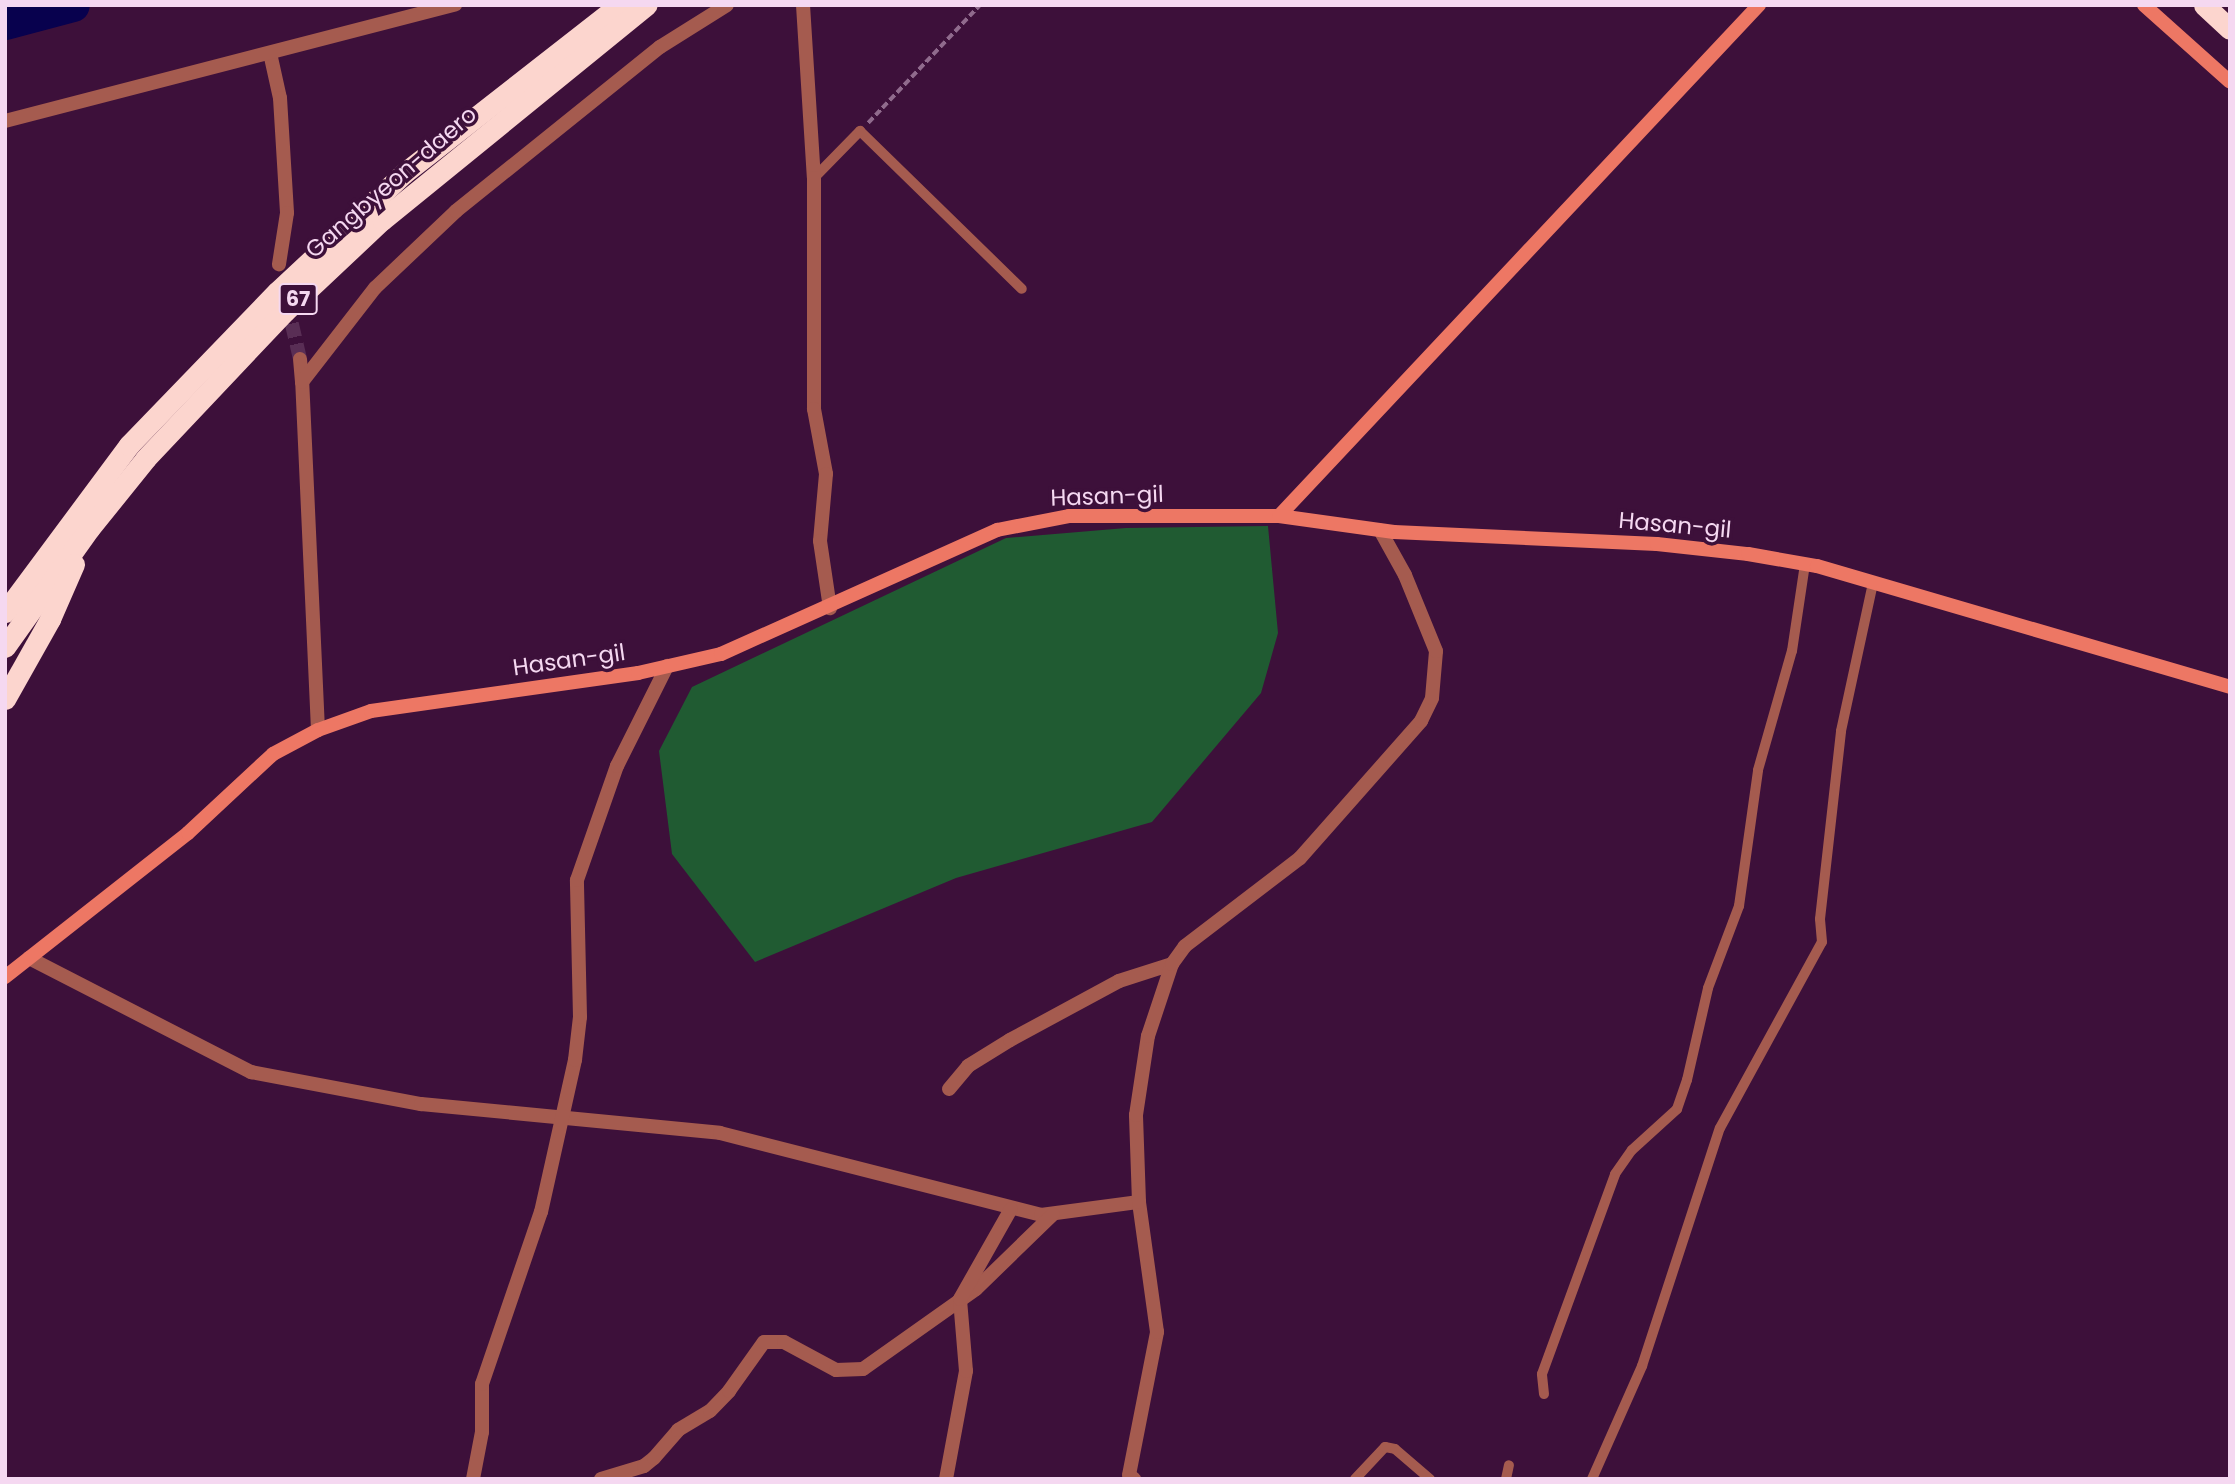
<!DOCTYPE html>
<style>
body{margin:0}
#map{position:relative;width:2235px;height:1484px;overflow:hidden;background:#3d103a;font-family:Poppins,sans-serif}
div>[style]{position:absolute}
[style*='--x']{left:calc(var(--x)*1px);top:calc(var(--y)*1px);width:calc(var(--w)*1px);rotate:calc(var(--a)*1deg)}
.green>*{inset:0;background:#205b32}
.river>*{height:33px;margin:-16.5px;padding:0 16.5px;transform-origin:16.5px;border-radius:16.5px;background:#08014e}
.street-tunnel>*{height:14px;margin-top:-7px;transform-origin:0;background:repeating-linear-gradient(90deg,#592e55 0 14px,transparent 0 21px)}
.path>*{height:3.5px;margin-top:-1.75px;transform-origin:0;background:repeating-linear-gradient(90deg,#906b8d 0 7px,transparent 0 10.5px)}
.lane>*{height:10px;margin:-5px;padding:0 5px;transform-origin:5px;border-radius:5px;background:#a55b4f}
.street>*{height:14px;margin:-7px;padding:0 7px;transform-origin:7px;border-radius:7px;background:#a55b4f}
.secondary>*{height:14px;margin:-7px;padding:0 7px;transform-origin:7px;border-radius:7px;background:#ed7764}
.highway>*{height:21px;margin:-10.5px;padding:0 10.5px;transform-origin:10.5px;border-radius:10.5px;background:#fcd5ce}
span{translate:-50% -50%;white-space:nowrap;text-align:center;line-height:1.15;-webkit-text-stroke:7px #3d103a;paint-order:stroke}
.shield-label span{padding:2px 5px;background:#3d103a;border:2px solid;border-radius:5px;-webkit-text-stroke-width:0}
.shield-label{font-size:21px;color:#f5d8f1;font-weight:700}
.street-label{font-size:23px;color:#f5d8f1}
.frame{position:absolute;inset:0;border:7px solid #f5d8f1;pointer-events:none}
</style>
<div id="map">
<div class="green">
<i style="clip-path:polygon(1268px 526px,1278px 633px,1261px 693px,1152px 822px,956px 878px,755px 962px,672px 854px,659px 751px,692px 687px,1006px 538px,1126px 528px)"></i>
</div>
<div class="river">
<i style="--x:5;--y:23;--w:70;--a:-14.8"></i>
</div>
<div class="street-tunnel">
<i style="--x:287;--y:303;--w:57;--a:76.9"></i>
</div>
<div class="path">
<i style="--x:868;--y:123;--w:163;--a:-46.5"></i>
</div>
<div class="lane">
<i style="--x:814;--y:178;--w:66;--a:-45.6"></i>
<i style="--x:860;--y:131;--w:226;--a:44.3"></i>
<i style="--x:1544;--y:1394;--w:20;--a:-96"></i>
<i style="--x:1542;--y:1374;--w:213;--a:-69.9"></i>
<i style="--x:1615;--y:1174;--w:29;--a:-55"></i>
<i style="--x:1632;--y:1150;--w:61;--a:-42.3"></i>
<i style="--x:1677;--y:1109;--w:31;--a:-71"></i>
<i style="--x:1687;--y:1080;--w:94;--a:-77.1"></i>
<i style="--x:1708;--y:988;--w:88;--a:-69.3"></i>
<i style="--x:1739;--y:906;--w:137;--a:-82"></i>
<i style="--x:1758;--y:770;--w:124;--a:-74.1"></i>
<i style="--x:1792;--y:651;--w:88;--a:-81.5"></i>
<i style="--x:1355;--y:1479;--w:44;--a:-46.8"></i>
<i style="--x:1385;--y:1447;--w:10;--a:11"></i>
<i style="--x:1395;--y:1449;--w:46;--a:40.6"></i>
<i style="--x:1506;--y:1479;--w:14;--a:-78"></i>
<i style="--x:1592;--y:1479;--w:124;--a:-66.1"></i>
<i style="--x:1642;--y:1366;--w:250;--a:-71.9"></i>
<i style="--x:1720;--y:1128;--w:212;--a:-61.3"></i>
<i style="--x:1822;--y:942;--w:23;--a:-95"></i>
<i style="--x:1820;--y:919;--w:189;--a:-83.6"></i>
<i style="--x:1841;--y:731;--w:151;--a:-77.8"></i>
</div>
<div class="street">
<i style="--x:803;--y:5;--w:173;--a:86.4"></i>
<i style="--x:814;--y:178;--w:231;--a:90"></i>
<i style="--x:814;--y:409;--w:66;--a:79.5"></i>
<i style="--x:826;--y:474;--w:67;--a:95.1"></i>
<i style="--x:820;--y:541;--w:68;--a:81.5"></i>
<i style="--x:270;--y:53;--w:46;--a:77.5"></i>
<i style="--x:280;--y:98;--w:115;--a:86.5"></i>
<i style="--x:287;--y:213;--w:52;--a:98.9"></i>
<i style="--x:5;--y:121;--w:465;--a:-14.5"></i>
<i style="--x:300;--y:359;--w:23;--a:85"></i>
<i style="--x:318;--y:730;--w:348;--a:-92.6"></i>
<i style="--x:302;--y:382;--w:119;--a:-52.2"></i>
<i style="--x:375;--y:288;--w:112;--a:-43.5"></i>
<i style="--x:456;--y:211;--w:262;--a:-38.8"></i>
<i style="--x:660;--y:47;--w:79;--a:-32.1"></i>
<i style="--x:29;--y:958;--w:250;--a:27.2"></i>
<i style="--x:251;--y:1072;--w:173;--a:10.7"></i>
<i style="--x:421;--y:1104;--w:300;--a:5.5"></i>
<i style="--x:720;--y:1133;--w:331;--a:14.3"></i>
<i style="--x:1041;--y:1215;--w:99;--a:-7.6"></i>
<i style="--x:949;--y:1089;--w:30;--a:-50"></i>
<i style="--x:968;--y:1066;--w:49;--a:-31.8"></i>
<i style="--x:1010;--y:1040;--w:124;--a:-28.4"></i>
<i style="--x:1119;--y:981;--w:56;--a:-17.8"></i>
<i style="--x:473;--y:1479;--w:48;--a:-79.2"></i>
<i style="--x:482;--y:1432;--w:48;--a:-90"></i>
<i style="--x:482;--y:1384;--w:182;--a:-71.1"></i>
<i style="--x:541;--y:1212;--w:156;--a:-77.4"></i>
<i style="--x:575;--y:1060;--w:43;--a:-83.4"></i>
<i style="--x:580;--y:1017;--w:137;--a:-91.3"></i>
<i style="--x:577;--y:880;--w:121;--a:-70.7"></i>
<i style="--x:617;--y:766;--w:112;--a:-63.4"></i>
<i style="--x:601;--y:1479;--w:45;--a:-16.8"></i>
<i style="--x:644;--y:1466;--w:13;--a:-39"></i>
<i style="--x:654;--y:1458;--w:37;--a:-49"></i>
<i style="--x:678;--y:1430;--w:37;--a:-31"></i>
<i style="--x:710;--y:1411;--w:28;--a:-46"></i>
<i style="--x:729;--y:1391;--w:60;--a:-54.5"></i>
<i style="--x:764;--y:1342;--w:20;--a:0"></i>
<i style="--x:784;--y:1342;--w:59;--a:28.3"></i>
<i style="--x:836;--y:1370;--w:27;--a:-2"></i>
<i style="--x:863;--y:1369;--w:138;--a:-35.3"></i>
<i style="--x:976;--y:1289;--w:107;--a:-44.2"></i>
<i style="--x:946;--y:1479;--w:110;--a:-79.5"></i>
<i style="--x:966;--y:1371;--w:72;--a:-94.8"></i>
<i style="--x:960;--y:1299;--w:103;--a:-60.5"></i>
<i style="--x:1134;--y:1479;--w:6;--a:-141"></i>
<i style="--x:1129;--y:1475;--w:146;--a:-78.9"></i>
<i style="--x:1157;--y:1332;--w:131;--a:-97.9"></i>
<i style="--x:1139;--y:1202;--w:87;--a:-92"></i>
<i style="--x:1136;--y:1115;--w:80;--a:-81.4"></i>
<i style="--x:1148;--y:1036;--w:76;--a:-71.6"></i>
<i style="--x:1172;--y:964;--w:22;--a:-54"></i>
<i style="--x:1185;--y:946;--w:145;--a:-37.4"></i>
<i style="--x:1300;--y:858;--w:183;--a:-48.5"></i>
<i style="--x:1421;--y:721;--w:25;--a:-64"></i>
<i style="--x:1432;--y:698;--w:47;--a:-85.1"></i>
<i style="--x:1436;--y:651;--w:82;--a:-112.2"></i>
<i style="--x:1405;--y:575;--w:51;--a:-119.1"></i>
</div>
<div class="secondary">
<i style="--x:2144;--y:5;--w:115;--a:41.8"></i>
<i style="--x:1279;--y:516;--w:701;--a:-46.79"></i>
<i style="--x:5;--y:977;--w:233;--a:-38.2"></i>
<i style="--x:188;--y:833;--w:116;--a:-42.9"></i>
<i style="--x:273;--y:754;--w:51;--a:-28.1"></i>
<i style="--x:318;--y:730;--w:56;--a:-19.7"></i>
<i style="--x:371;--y:711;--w:270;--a:-8.1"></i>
<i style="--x:638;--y:673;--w:85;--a:-12.9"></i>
<i style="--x:721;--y:654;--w:303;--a:-24.2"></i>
<i style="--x:997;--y:530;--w:73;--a:-11"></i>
<i style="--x:1069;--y:516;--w:210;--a:0"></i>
<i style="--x:1279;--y:516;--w:116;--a:7.9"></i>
<i style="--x:1394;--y:532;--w:263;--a:2.6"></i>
<i style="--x:1657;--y:544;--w:92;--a:6.3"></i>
<i style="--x:1748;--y:554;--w:70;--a:9.9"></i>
<i style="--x:1817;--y:566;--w:430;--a:16.3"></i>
</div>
<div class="highway">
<i style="--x:2204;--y:5;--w:35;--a:43"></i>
<i style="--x:5;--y:612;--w:208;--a:-53.4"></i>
<i style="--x:129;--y:445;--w:213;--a:-46"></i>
<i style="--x:277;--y:292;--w:173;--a:-43.1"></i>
<i style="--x:403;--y:174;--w:274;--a:-38"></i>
<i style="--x:5;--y:647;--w:145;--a:-54.6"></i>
<i style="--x:89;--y:529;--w:91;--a:-51.2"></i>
<i style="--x:146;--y:458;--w:202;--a:-46.6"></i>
<i style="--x:285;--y:311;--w:133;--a:-43.2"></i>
<i style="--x:382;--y:220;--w:341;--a:-39.1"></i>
<i style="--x:5;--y:699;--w:92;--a:-60.6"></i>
<i style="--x:50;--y:619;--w:60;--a:-66.4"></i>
</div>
<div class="shield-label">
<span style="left:298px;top:299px">67</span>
</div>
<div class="street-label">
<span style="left:391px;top:182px;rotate:-41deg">Gangbyeon-daero</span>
<span style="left:1107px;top:496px;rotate:-2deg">Hasan-gil</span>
<span style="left:1675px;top:525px;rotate:5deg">Hasan-gil</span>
<span style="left:569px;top:660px;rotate:-8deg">Hasan-gil</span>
</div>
<div class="frame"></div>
</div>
